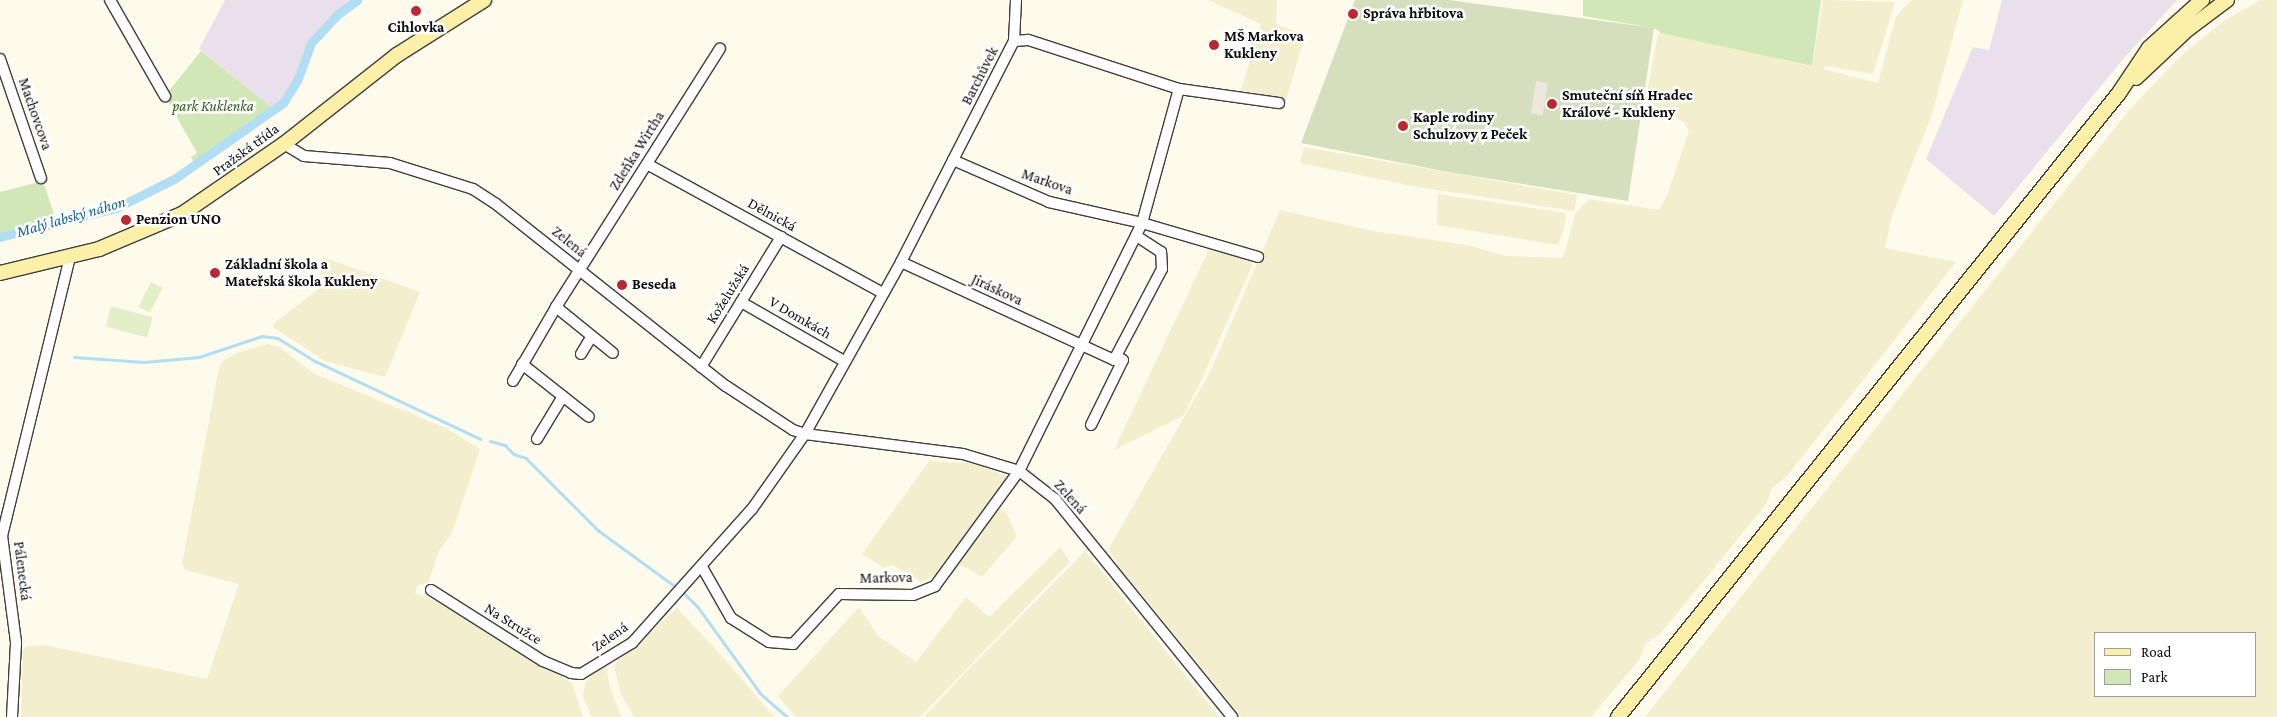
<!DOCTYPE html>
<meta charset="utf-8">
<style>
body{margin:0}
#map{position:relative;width:2277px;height:717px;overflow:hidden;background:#fefaec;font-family:"Crimson Pro",serif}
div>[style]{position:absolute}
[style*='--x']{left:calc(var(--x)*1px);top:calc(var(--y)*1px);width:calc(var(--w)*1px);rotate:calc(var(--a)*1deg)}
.industrial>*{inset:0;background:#e9e0eb}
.farmland>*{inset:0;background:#f3eecd}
.green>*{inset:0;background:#d2e7b7}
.cemetery>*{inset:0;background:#d5dfbe}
.pitch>*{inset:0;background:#e3efc8;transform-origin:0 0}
.plaza>*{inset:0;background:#ede8dc;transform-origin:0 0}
.stream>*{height:2.5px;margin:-1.25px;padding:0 1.25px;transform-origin:1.25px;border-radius:1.25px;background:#b2def4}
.canal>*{height:9px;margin:-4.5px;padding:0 4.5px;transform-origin:4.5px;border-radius:4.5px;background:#b2def4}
.roads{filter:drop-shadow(1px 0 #3f3f3f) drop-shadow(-1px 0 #3f3f3f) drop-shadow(0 1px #3f3f3f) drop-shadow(0 -1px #3f3f3f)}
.street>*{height:10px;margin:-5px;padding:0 5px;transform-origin:5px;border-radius:5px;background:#fff}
.secondary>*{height:14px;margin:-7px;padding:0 7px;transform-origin:7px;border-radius:7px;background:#fcf0a9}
.dots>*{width:14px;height:14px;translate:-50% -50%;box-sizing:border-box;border:2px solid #fff;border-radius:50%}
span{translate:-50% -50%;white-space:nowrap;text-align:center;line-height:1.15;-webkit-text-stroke:5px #fff;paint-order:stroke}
.poi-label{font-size:15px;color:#0c0c0c;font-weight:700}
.left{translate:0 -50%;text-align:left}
.street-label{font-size:15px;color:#0c0c0c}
.park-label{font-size:15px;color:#2f611f;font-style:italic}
.water-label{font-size:16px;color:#1a6699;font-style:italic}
.legend{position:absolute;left:2094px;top:632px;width:162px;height:65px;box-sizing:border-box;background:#fff;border:1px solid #9e9e9e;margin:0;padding:6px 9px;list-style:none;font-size:15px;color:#0c0c0c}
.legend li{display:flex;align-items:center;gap:10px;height:25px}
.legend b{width:25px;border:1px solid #9e9e9e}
</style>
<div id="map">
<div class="industrial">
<i style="clip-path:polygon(225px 0,357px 0,315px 37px,293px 82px,274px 109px,199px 49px)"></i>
<i style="clip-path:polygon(2002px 0,2177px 0,2124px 58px,1994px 216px,1926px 159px,1973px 47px,1989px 50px)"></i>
</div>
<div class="farmland">
<i style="clip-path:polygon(1208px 0,1277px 0,1276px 24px,1305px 35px,1286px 100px,1241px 90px,1261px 24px)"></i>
<i style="clip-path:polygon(1823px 0,1895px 2px,1873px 74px,1825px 66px,1823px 69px,1878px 83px,1896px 17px,1907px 4px,1912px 0,1963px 0,1932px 114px,1892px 216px,1885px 248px,1956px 262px,1787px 476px,1772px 488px,1766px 504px,1719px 562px,1660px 634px,1645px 644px,1639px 660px,1591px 717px,1242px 717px,1117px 564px,1109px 548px,1210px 372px,1280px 210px,1373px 231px,1467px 245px,1506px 256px,1563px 258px,1576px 212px,1589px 199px,1659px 210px,1668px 193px,1689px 131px,1684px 122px,1656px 107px,1646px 98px,1658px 33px,1673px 33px,1812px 67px)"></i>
<i style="clip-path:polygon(evenodd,2261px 0,2277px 0,2277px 717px,1645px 717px,2130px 109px,2184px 53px,2225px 20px,2261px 0,2096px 633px,2256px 633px,2256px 696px,2096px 696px,2096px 633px)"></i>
<i style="clip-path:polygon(1304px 147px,1577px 195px,1574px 211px,1418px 187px,1300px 163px)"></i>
<i style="clip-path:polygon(1438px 194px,1566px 213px,1564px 229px,1558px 245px,1437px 225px)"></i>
<i style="clip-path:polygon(1210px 247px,1249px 260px,1253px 264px,1200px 383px,1183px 416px,1114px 450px)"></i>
<i style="clip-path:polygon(323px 257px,420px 292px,385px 377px,325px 361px,273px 327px,274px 323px,323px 286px,319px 264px)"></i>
<i style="clip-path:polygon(268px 344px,279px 347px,315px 374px,446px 428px,480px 449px,452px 533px,439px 551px,428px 583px,418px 585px,415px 593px,445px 605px,572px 683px,583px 717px,21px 717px,23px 649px,28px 646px,44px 645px,207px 679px,239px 584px,185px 570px,182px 564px,219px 368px,224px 360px,240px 352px)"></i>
<i style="clip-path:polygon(929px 461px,976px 464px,1011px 478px,940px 573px,921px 582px,893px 565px,884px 568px,862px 554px)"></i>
<i style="clip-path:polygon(998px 507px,1007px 514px,1017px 536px,982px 577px,961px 565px,949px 578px,946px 575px)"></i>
<i style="clip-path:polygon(1060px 547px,1070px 562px,920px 717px,796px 717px,778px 696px,859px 607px,878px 636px,916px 662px,966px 597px,989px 617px)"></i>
<i style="clip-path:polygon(1085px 551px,1219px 717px,924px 717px,965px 673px)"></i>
<i style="clip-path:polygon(677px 608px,729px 664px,774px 717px,634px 717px,620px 692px,614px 665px)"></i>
<i style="clip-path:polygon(606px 667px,610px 687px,621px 717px,592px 717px,583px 697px,585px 683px,594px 672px)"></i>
</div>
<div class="green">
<i style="clip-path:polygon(1583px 0,1821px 0,1812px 66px,1661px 33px,1654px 28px,1583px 16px)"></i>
<i style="clip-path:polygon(201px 51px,274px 109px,195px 165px,191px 157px,197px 153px,165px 96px)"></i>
<i style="clip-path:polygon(43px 181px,58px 226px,0 240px,0 192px)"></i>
</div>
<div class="cemetery">
<i style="clip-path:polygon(1355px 0,1449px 0,1654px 28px,1628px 201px,1448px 172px,1301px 143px)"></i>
</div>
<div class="pitch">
<i style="left:151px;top:282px;width:13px;height:28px;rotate:27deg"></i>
<i style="left:111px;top:306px;width:43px;height:21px;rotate:15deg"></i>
</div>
<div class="plaza">
<i style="left:1536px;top:81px;width:12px;height:33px;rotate:9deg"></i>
</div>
<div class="stream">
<i style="--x:74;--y:357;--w:70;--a:4.1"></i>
<i style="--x:144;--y:362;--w:55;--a:-5.2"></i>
<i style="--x:199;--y:357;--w:66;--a:-18.4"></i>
<i style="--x:262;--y:336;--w:16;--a:7"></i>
<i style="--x:278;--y:338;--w:44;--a:31.9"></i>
<i style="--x:315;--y:361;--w:183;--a:25.2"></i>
<i style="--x:490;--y:441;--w:16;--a:15"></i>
<i style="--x:505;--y:445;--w:13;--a:45"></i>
<i style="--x:514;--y:454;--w:13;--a:18"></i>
<i style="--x:526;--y:458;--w:102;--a:45"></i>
<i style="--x:598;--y:530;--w:100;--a:36.1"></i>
<i style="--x:683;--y:592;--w:21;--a:45"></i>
<i style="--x:698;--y:607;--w:107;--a:54.1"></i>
<i style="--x:761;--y:694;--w:35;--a:41"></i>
</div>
<div class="canal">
<i style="--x:0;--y:237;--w:120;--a:-14"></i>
<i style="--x:116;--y:208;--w:65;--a:-26.6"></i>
<i style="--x:174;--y:179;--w:133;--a:-34.9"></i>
<i style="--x:283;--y:103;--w:26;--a:-58"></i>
<i style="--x:297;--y:81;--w:40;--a:-69.8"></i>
<i style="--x:311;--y:43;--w:40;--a:-47"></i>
<i style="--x:338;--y:14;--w:24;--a:-36"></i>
</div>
<div class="roads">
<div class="street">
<i style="--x:110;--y:0;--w:111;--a:60.2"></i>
<i style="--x:0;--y:59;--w:126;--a:71"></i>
<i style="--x:1179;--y:89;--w:101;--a:8"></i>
<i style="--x:284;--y:144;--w:23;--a:31"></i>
<i style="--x:304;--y:156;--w:86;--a:4.7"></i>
<i style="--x:390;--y:163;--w:87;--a:17.4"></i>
<i style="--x:473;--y:189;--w:27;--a:33"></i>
<i style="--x:496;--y:204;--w:293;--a:38.4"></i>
<i style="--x:726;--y:386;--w:80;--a:33.3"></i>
<i style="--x:793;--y:430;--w:13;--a:18"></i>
<i style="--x:805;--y:434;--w:159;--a:7.2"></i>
<i style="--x:963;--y:454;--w:59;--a:16.9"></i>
<i style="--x:1019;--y:471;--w:46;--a:37.9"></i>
<i style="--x:1055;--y:499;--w:281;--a:50.9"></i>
<i style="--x:953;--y:160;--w:134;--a:-62.9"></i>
<i style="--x:1014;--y:41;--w:41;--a:-87.2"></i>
<i style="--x:647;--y:164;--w:269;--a:28.7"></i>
<i style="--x:901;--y:262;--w:234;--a:24.7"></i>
<i style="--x:1114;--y:360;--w:103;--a:-62.2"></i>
<i style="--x:1162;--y:269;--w:17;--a:-93"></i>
<i style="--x:1161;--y:252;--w:30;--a:-147"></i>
<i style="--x:741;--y:302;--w:119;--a:29.8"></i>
<i style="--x:556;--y:307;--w:73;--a:38.9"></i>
<i style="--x:581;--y:354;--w:21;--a:-59"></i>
<i style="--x:522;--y:364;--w:85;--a:38.3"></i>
<i style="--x:701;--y:367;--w:153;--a:-58.4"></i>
<i style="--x:513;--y:381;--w:86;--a:-59.8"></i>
<i style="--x:556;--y:307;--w:306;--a:-57.6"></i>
<i style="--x:1091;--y:425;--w:72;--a:-63.8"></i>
<i style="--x:1123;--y:360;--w:7;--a:-153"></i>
<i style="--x:537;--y:439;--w:50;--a:-58.8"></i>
<i style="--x:702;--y:567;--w:59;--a:60.4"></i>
<i style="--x:731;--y:618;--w:45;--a:32.3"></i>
<i style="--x:769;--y:642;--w:24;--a:5"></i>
<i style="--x:793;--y:644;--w:68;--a:-47.4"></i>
<i style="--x:839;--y:594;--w:74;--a:0.8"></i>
<i style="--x:913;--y:595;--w:24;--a:-22"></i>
<i style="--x:935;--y:586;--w:142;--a:-53.9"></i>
<i style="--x:1019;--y:471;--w:277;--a:-63.6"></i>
<i style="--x:1142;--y:223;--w:139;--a:-74.6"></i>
<i style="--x:1179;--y:89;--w:159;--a:-162"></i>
<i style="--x:1028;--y:40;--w:14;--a:176"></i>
<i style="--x:431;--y:590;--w:133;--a:32.4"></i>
<i style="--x:543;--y:661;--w:30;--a:23"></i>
<i style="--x:571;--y:673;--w:10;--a:6"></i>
<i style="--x:581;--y:674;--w:60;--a:-31.3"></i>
<i style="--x:632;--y:643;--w:180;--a:-48.2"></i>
<i style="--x:752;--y:509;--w:92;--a:-54.8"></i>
<i style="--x:805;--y:434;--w:197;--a:-60.8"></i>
<i style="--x:901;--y:262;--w:114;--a:-63"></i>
<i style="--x:953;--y:160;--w:105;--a:23.6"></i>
<i style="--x:1049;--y:202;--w:95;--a:12.7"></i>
<i style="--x:1142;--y:223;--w:121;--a:16.3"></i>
<i style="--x:12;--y:717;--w:75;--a:-86.9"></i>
<i style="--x:16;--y:642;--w:107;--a:-97.5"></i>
<i style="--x:2;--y:536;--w:287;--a:-76.3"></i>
</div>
<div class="secondary">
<i style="--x:2136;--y:78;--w:70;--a:-43.3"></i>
<i style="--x:2187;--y:30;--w:50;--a:-36.9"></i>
<i style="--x:0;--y:273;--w:102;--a:-13.6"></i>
<i style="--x:99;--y:249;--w:90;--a:-22.9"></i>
<i style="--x:182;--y:214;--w:124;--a:-34.5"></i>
<i style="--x:284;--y:144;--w:144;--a:-38.2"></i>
<i style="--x:397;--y:55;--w:103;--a:-32.3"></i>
<i style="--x:1618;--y:717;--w:800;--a:-51.24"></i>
<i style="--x:2119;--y:93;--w:54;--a:-56.3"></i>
<i style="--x:2149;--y:48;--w:72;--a:-42.2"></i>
</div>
</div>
<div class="dots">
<i style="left:416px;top:11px;background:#b72935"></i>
<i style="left:1353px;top:14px;background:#b72935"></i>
<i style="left:1214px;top:45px;background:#b72935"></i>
<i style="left:1552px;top:104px;background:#b72935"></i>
<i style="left:1403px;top:126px;background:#b72935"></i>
<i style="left:126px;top:220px;background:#b72935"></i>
<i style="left:215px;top:273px;background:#b72935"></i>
<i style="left:622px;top:285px;background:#b72935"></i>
</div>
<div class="poi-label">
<span class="left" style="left:1363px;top:14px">Správa hřbitova</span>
<span style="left:416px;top:28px">Cihlovka</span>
<span class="left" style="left:1224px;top:45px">MŠ Markova<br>Kukleny</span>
<span class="left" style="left:1562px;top:104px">Smuteční síň Hradec<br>Králové - Kukleny</span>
<span class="left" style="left:1413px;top:126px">Kaple rodiny<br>Schulzovy z Peček</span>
<span class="left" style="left:136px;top:220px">Penzion UNO</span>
<span class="left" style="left:225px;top:273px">Základní škola a<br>Mateřská škola Kukleny</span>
<span class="left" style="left:632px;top:285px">Beseda</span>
</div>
<div class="street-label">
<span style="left:980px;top:76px;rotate:-63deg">Barchůvek</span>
<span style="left:35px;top:114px;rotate:71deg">Machovcova</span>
<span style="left:246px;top:150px;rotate:-36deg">Pražská třída</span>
<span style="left:637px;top:151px;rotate:-58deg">Zdeňka Wirtha</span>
<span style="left:1047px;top:182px;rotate:19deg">Markova</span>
<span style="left:772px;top:215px;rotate:29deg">Dělnická</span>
<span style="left:569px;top:242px;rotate:39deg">Zelená</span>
<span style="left:997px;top:290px;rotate:25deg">Jiráskova</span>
<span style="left:728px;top:294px;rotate:-58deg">Koželužská</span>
<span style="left:800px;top:318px;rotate:30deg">V Domkách</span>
<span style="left:1070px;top:497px;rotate:48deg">Zelená</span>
<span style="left:22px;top:571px;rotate:83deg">Pálenecká</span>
<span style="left:886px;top:578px;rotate:-1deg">Markova</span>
<span style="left:513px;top:624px;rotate:32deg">Na Stružce</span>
<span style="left:610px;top:637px;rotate:-35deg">Zelená</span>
</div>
<div class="park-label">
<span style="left:213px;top:107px">park Kuklenka</span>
</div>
<div class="water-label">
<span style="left:71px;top:217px;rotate:-16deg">Malý labský náhon</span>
</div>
<ul class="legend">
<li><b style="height:6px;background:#fcf0a9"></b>Road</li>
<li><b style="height:14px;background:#d2e7b7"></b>Park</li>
</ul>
</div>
